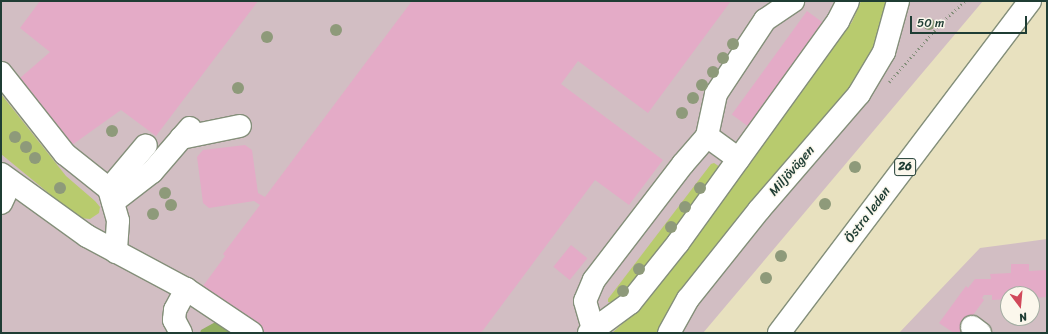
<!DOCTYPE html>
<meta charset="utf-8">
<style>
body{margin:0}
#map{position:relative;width:1048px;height:334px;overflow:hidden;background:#e8e1bf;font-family:Sriracha,sans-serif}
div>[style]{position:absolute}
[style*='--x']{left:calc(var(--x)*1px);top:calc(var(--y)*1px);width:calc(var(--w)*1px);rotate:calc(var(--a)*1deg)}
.industrial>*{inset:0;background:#d2bec3}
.green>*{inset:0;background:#b8cb6e}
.forest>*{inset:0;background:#92af61}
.building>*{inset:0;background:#e4abc7;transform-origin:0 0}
.path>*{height:2.5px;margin-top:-1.25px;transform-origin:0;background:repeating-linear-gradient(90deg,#848f7a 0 1px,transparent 0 4px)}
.roads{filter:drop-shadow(1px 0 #848f7a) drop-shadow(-1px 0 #848f7a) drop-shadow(0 1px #848f7a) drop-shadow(0 -1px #848f7a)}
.minor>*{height:22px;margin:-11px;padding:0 11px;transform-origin:11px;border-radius:11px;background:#fff}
.highway>*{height:22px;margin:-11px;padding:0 11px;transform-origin:11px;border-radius:11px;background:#fff}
.trees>*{width:12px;height:12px;margin:-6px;border-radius:50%;background:#8e9a7a}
span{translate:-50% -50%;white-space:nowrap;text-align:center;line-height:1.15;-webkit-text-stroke:3px #fbf7ec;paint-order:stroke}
.shield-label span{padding:1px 3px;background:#fbf7ec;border:1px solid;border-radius:3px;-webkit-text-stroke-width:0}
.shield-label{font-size:12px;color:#1f3d34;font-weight:700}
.street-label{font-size:13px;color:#1f3d34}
.frame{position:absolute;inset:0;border:2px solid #1f3d34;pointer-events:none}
.north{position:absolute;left:1000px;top:286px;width:40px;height:40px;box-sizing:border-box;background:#fbf7ec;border:1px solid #a3ada2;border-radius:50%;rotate:164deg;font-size:11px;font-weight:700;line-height:16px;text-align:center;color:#1f3d34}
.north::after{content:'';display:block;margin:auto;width:14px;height:18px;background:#d1495b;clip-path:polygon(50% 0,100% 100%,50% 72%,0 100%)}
.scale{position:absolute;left:910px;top:16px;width:117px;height:18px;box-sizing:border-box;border:2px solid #1f3d34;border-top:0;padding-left:5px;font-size:12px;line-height:14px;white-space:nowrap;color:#1f3d34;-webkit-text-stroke:3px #fbf7ec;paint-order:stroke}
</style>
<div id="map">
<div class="industrial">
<i style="clip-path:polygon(1px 1px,983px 1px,703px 333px,1px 333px)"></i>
<i style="clip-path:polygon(evenodd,1047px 239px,1047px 333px,899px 333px,980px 248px,1047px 239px,1008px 294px,1032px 294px,1032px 318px,1008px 318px,1008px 294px)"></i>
</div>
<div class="green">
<i style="clip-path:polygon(861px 1px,890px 1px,885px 25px,859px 82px,659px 333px,612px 333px,630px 317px,852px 22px)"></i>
<i style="clip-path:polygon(1px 94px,66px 176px,95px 201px,100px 207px,99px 213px,90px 219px,79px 218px,1px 154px)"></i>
<i style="clip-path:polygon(714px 163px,720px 167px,719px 173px,627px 294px,613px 303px,608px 302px,608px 299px,711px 164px)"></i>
</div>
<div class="forest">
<i style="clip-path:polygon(219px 320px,240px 333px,200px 333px,201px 330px)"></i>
</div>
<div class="building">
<i style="clip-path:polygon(40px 1px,258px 1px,156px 136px,121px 110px,72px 145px,20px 78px,50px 52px,20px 28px)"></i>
<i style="clip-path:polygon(412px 1px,731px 1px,648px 113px,578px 61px,561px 84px,663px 160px,629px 205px,595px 180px,481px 333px,266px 333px,203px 286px,225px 256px,223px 254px,260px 205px,254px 201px,209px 208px,203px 203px,197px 157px,203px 150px,245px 145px,252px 150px,258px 193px,265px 197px)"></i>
<i style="left:807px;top:11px;width:22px;height:128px;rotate:36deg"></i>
<i style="left:571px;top:245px;width:21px;height:28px;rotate:39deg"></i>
<i style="clip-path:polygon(1011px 264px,1029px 264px,1029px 271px,1047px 270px,1047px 297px,1032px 298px,1032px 294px,1008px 294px,1008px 299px,992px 300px,992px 295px,984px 295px,982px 298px,984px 300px,960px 333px,954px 333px,939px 323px,966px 286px,968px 288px,975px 279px,991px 279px,990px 274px,1011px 273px)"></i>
</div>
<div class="path">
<i style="--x:889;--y:82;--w:81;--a:-48.5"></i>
<i style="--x:943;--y:21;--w:30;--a:-42"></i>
</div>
<div class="roads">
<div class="minor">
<i style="--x:1;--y:73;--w:103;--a:51.7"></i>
<i style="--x:65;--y:154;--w:56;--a:38.5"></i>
<i style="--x:109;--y:189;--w:33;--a:74"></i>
<i style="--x:118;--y:221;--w:31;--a:94"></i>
<i style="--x:707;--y:136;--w:39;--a:36"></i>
<i style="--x:181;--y:138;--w:60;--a:-11.5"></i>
<i style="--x:1;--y:174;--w:106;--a:35.8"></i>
<i style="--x:87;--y:236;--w:112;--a:28.2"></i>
<i style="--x:186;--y:289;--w:79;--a:33.7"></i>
<i style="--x:109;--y:189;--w:57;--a:-49.9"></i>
<i style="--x:113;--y:202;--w:49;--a:-37.6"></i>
<i style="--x:152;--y:172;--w:58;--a:-49.2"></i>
<i style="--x:1;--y:203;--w:23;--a:-65"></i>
<i style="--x:972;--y:327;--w:10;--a:37"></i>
<i style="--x:593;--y:329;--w:29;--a:-106"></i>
<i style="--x:585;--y:301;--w:23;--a:-67"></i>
<i style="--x:594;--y:280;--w:146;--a:-52.5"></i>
<i style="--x:683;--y:164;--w:37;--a:-49"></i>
<i style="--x:707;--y:136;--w:43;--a:-77.9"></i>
<i style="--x:716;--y:94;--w:89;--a:-56.5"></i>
<i style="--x:765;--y:20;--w:34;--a:-34"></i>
<i style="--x:181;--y:333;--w:15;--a:-118"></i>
<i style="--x:174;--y:320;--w:10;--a:-84"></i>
<i style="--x:175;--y:310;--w:24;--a:-62"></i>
<i style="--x:589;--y:333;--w:51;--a:-36.2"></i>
<i style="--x:630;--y:303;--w:77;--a:-51.3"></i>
<i style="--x:678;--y:243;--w:274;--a:-54.2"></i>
<i style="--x:838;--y:21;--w:22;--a:-63"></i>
<i style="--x:669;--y:333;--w:39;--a:-61"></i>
<i style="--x:688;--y:299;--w:114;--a:-51.4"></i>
<i style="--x:759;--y:210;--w:153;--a:-49.2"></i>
<i style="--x:859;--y:94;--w:49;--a:-59.2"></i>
<i style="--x:884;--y:52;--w:53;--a:-74.6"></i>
</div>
<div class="highway">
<i style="--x:779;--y:333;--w:416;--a:-52.9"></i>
</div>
</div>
<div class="trees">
<i style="left:929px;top:24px"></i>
<i style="left:336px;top:30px"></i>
<i style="left:267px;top:37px"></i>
<i style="left:733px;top:44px"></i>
<i style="left:723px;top:58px"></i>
<i style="left:713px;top:72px"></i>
<i style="left:702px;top:85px"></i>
<i style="left:238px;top:88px"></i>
<i style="left:693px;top:98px"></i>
<i style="left:682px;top:113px"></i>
<i style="left:112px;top:131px"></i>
<i style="left:15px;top:137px"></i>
<i style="left:26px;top:147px"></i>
<i style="left:35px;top:158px"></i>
<i style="left:855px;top:167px"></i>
<i style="left:60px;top:188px"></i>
<i style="left:700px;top:188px"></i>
<i style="left:165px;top:193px"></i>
<i style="left:825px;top:204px"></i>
<i style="left:171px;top:205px"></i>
<i style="left:685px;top:207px"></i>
<i style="left:153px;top:214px"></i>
<i style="left:671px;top:227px"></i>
<i style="left:781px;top:256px"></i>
<i style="left:639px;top:269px"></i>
<i style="left:766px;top:278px"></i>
<i style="left:623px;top:291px"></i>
</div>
<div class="shield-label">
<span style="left:905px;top:167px">26</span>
</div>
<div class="street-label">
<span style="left:792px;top:171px;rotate:-49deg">Miljövägen</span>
<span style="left:868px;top:215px;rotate:-53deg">Östra leden</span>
</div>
<div class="frame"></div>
<div class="north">N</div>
<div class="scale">50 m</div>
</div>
